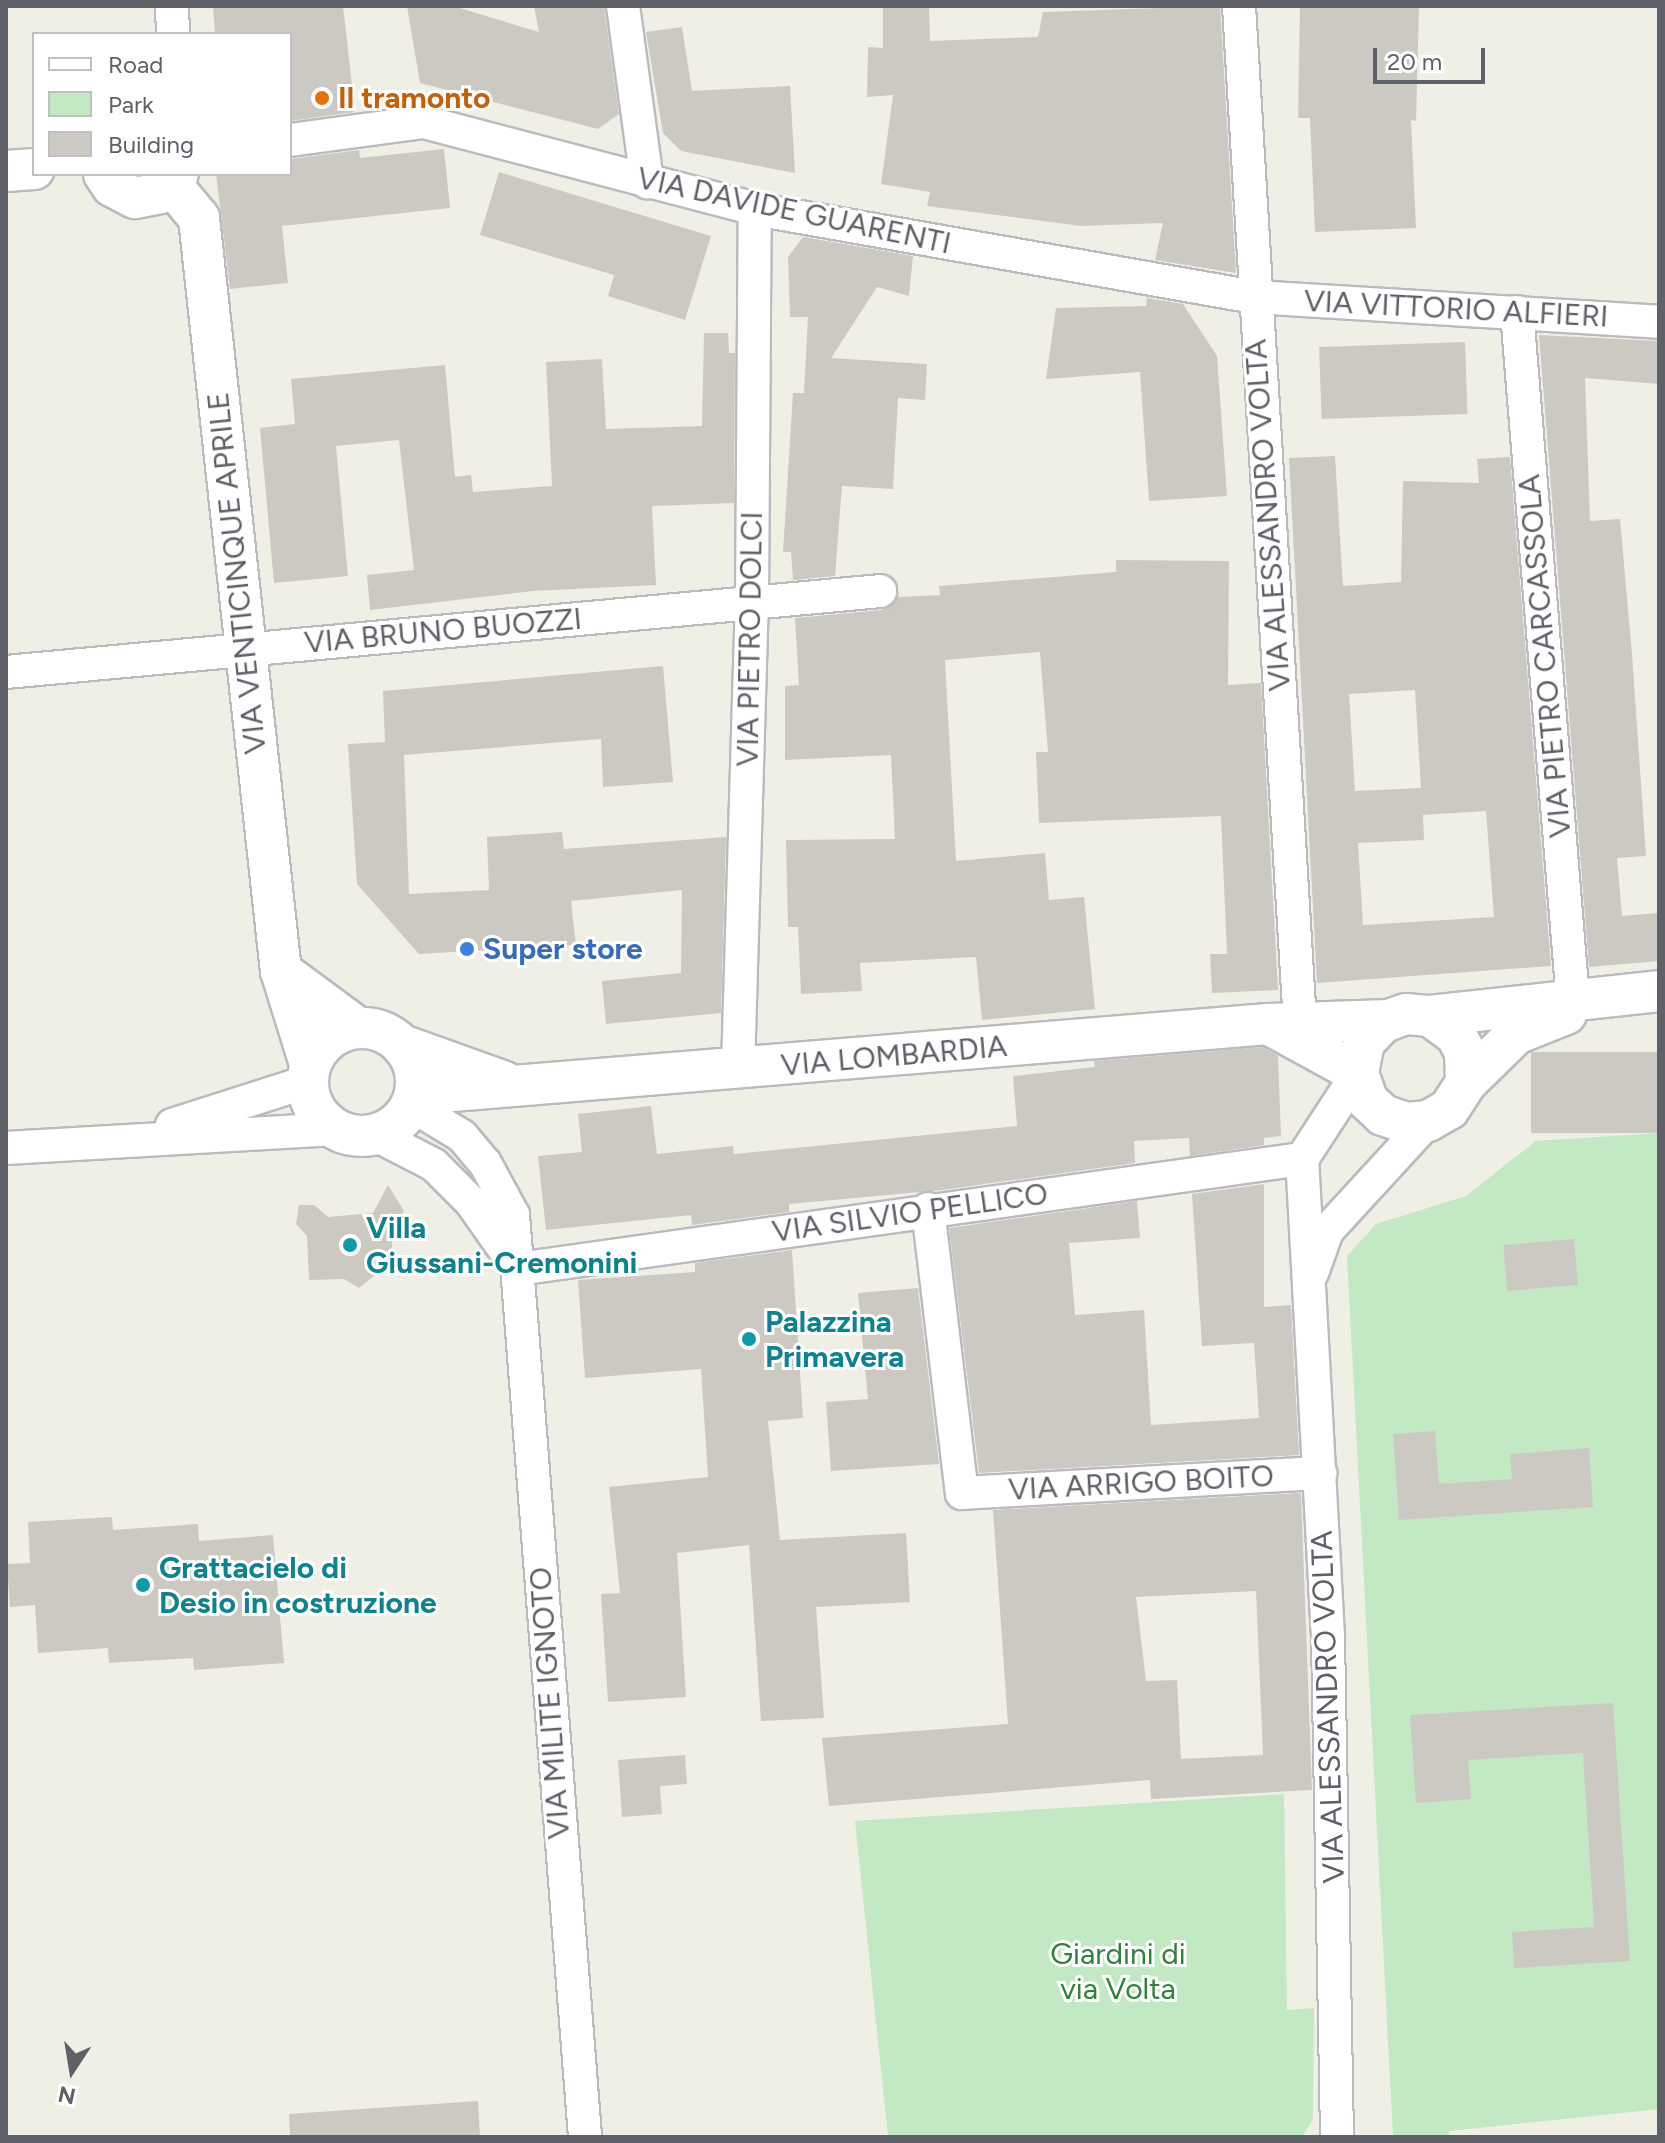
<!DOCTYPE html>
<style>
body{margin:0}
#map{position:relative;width:1665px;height:2143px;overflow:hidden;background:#f0efe6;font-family:Figtree,sans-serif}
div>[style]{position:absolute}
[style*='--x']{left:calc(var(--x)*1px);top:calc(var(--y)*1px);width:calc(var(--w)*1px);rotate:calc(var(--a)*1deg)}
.green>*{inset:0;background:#c3e8c4}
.building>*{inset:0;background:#ccc9c3;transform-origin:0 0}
.roads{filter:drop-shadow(2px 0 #b9bbc0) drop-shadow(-2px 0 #b9bbc0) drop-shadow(0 2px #b9bbc0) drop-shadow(0 -2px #b9bbc0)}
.minor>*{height:32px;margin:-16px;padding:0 16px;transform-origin:16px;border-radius:16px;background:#fff}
.tertiary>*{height:40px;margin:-20px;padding:0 20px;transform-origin:20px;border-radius:20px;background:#fff}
.tertiary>.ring{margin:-20px;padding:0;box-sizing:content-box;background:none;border:40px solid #fff;border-radius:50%}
.dots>*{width:22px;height:22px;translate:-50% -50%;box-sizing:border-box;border:4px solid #fff;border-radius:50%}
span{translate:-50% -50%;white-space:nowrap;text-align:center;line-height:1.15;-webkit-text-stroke:6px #fff;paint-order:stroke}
.food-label{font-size:30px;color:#c56008;font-weight:700}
.left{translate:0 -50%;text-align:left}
.street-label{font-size:30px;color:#5e6167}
.shop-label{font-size:30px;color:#366cbe;font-weight:700}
.culture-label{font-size:30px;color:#0d838f;font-weight:700}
.park-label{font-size:30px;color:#31823a}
.frame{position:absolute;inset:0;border:8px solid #5e6167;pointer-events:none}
.legend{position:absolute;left:32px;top:32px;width:260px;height:144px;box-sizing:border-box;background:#fff;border:2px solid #bfc0c2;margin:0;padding:10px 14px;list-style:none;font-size:24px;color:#5e6167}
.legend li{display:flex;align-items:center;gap:16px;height:40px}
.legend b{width:40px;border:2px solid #bfc0c2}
.north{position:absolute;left:32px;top:2031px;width:80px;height:80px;-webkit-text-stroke:6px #fff;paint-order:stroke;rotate:192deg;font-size:22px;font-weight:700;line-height:32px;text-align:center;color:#5e6167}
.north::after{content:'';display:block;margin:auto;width:28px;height:36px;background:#5e6167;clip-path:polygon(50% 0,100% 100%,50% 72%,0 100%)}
.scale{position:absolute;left:1373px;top:48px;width:112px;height:36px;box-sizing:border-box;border:4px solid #5e6167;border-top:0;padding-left:10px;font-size:24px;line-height:28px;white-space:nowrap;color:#5e6167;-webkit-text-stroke:6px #fff;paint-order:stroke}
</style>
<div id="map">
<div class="green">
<i style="clip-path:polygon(1659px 1133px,1659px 2109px,1449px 2131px,1449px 2137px,1393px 2137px,1347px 1256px,1376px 1224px,1466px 1196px,1536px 1141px)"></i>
<i style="clip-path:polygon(1284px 1794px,1287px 2010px,1314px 2008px,1313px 2119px,1302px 2137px,888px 2137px,855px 1821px)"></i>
</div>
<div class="building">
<i style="clip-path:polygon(213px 6px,343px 6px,355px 112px,290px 121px,290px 34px,215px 34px)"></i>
<i style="clip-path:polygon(407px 6px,453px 6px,539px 32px,534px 6px,604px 6px,619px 114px,598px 129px,420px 83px)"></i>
<i style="clip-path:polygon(883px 6px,929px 6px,930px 41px,1038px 37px,1043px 12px,1220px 6px,1236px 273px,1155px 260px,1163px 223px,1081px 226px,927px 206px,930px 192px,881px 184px,893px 95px,867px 97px,868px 47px,883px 48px)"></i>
<i style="clip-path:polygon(1300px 6px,1419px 6px,1416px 121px,1411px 120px,1416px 228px,1315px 232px,1310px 118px,1298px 118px)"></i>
<i style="clip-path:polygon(682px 27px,692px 91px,790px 86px,795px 173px,681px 151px,663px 133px,646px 32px)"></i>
<i style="clip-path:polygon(444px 149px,450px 208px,282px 226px,288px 283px,230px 289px,216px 174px,290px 174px,290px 159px,359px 150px,360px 158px)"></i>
<i style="clip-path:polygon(499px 172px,711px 236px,685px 320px,608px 296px,614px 275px,480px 235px)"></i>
<i style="clip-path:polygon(803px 237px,913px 256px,909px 296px,877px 287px,831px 358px,927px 364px,925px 400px,898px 398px,893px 489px,842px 486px,835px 576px,793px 580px,791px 552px,783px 552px,793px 393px,804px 393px,808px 317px,790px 317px,788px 257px)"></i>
<i style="clip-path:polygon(1147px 298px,1183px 304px,1217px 356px,1227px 496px,1149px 501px,1140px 372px,1046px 379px,1056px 308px,1146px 306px)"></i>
<i style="clip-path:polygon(704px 333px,728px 333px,729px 353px,735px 353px,734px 503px,652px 506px,656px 585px,533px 591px,370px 610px,367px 575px,414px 570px,399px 440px,336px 446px,348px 576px,274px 583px,260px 428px,295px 424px,291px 379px,445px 365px,455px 477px,471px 475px,473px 492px,552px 486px,546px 362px,602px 359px,606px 429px,702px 426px)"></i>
<i style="clip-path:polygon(1539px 335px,1659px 341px,1659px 384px,1585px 378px,1590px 521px,1620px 519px,1632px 654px,1646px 856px,1617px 858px,1622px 916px,1659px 913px,1659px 961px,1589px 967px)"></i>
<i style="left:1465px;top:342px;width:72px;height:146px;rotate:88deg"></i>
<i style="clip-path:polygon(evenodd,1335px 456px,1343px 586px,1401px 582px,1403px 481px,1479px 483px,1477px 459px,1510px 457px,1551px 966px,1317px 983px,1289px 458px,1335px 456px,1415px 690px,1421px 788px,1355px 791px,1349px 694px,1415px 690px,1335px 456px,1486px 811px,1494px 917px,1363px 925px,1358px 843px,1424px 840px,1423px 815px,1486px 811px)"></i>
<i style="clip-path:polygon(1116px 560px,1229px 561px,1228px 685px,1261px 683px,1278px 990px,1212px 993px,1210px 954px,1227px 954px,1221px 816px,1039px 823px,1036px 752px,1048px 752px,1040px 652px,945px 660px,956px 861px,1045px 853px,1049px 900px,1084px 897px,1095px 1009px,982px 1020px,976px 957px,860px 963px,862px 991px,801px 994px,798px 927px,788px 927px,786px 840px,895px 839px,891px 755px,785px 760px,785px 686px,799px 685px,795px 618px,882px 610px,898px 597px,940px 595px,939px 586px,1116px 572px)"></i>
<i style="clip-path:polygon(663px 666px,673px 782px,603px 787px,601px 739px,404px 755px,409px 894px,489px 890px,487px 837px,562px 832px,564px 849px,726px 837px,721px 1013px,606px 1024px,602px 981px,681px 973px,682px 890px,571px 901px,576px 945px,419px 954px,357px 884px,348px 744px,385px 742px,383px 691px)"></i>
<i style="clip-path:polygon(1263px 1047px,1278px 1056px,1281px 1136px,1264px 1138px,1264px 1145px,1190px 1156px,1189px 1138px,1134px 1141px,1135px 1163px,942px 1190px,789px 1204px,789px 1212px,692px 1225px,691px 1215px,546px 1230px,538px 1156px,582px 1152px,578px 1114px,651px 1106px,657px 1154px,733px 1146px,734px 1154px,815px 1146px,1017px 1126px,1013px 1076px,1095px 1067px,1094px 1061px)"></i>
<i style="left:1659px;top:1052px;width:81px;height:128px;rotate:90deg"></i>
<i style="clip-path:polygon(1264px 1184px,1264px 1307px,1291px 1305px,1299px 1455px,979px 1473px,949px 1228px,1137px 1201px,1140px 1238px,1069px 1243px,1075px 1315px,1144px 1310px,1151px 1425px,1259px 1418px,1254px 1343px,1202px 1346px,1192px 1194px)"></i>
<i style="clip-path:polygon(388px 1185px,404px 1211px,391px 1232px,394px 1272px,376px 1274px,359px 1288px,344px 1279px,309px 1280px,307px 1236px,296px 1224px,299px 1205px,314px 1205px,328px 1217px,373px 1213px)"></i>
<i style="left:1574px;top:1239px;width:46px;height:71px;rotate:85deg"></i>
<i style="clip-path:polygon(792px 1250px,803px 1418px,768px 1421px,780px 1540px,906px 1533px,910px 1602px,816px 1607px,824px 1718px,761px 1721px,749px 1545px,677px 1553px,686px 1697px,608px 1702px,601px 1594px,620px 1593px,609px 1487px,708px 1477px,701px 1369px,585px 1378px,578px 1280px,695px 1272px,695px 1263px)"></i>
<i style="clip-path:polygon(918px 1288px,939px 1464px,831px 1471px,826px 1402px,868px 1399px,858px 1293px)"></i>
<i style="clip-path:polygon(1435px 1431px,1439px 1484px,1512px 1479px,1510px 1454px,1589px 1448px,1593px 1507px,1399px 1520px,1393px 1434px)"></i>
<i style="clip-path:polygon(evenodd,1301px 1493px,1312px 1790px,1151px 1799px,1150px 1780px,829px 1806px,822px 1738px,1008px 1724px,993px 1510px,1301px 1493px,1256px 1591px,1263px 1755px,1181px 1759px,1177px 1680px,1146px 1681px,1136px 1597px,1256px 1591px)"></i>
<i style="clip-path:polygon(112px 1517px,113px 1530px,198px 1524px,199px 1541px,273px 1535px,284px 1663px,194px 1670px,193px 1658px,109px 1663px,108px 1648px,38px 1653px,35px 1605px,10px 1607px,7px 1564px,30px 1563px,28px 1522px)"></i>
<i style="clip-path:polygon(1613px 1703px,1630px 1961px,1514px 1968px,1512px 1932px,1594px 1927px,1583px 1753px,1468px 1760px,1471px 1799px,1416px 1803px,1410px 1715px)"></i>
<i style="clip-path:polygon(685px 1755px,687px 1784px,660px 1786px,662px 1814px,622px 1817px,618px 1760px)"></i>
<i style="clip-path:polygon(478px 2101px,480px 2137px,290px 2137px,289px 2114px)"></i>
</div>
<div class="roads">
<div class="minor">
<i style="--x:172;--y:6;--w:28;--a:88"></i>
<i style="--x:623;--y:6;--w:178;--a:82.2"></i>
<i style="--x:1239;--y:6;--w:1019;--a:86.57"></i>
<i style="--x:290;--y:140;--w:135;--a:-7.7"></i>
<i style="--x:424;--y:122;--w:342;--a:14.7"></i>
<i style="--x:755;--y:209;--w:507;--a:10"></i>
<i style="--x:1254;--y:297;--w:406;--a:3.5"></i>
<i style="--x:1517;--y:312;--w:690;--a:85.35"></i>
<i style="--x:6;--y:672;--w:878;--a:-5.29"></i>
<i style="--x:738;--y:1069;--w:468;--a:-88.3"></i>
<i style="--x:752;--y:601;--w:392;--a:-89.6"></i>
<i style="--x:411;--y:1105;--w:60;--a:31.3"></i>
<i style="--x:462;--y:1136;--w:35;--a:50"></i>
<i style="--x:485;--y:1163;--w:59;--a:61.7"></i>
<i style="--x:513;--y:1215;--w:925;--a:85.53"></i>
<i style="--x:172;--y:1125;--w:142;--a:-17.7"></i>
<i style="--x:376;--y:1135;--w:65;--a:27.3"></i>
<i style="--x:434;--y:1165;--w:52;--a:45"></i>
<i style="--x:471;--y:1202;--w:78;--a:54.9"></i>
<i style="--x:6;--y:1148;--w:330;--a:-3.3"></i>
<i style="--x:928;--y:1209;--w:286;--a:83.2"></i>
<i style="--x:962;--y:1493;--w:359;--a:-3.2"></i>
<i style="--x:518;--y:1269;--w:792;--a:-7.99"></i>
<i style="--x:1312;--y:1273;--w:45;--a:-70.3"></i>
<i style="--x:1327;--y:1231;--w:149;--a:-47.4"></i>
<i style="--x:1337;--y:2137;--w:500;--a:-91.03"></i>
<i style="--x:1328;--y:1637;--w:479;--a:-93.1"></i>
<i style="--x:1302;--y:1159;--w:103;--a:-56.9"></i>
</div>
<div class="tertiary">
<i style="--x:6;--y:171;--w:28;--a:-4"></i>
<i style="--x:104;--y:174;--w:14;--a:56"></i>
<i style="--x:112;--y:186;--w:26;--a:28"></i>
<i style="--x:135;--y:198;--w:26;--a:-11"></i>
<i style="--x:161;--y:193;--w:25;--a:-48"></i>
<i style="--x:171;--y:184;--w:44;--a:50.5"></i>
<i style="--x:199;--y:218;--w:757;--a:83.79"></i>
<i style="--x:281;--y:971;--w:97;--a:72.7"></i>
<i style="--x:281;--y:971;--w:96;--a:36.5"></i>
<i style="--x:1430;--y:1016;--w:32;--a:36"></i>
<i style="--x:1456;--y:1035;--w:19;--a:62"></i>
<i style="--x:1465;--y:1052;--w:31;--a:88"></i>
<i style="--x:1466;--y:1083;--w:31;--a:123"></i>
<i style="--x:1449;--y:1109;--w:24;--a:150"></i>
<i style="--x:1428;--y:1121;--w:22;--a:175"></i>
<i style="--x:1406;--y:1123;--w:24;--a:-161"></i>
<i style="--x:1383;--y:1115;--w:21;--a:-137"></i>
<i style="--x:1368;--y:1101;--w:30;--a:-110"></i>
<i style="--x:1358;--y:1073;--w:32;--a:-79"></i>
<i style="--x:1364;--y:1042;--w:28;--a:-46"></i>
<i style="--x:1383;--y:1022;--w:24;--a:-19"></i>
<i style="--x:1406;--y:1014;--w:24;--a:5"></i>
<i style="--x:1430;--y:1016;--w:230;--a:-6.2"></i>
<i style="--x:1268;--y:1024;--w:102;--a:28.6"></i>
<i class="ring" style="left:308px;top:1028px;width:68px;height:68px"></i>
<i style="--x:402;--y:1045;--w:109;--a:19.8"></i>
<i style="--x:1466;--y:1083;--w:70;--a:-44.4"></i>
<i style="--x:1516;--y:1034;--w:54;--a:-21.8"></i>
<i style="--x:416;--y:1094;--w:855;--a:-4.7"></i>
<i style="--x:1268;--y:1024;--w:121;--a:-1.9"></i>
</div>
</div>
<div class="dots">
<i style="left:322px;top:98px;background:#e8710a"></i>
<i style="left:467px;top:949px;background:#3f7fe0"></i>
<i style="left:350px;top:1245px;background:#0f9aa8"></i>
<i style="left:749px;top:1339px;background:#0f9aa8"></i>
<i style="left:143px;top:1585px;background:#0f9aa8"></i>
</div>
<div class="food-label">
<span class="left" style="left:338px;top:98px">Il tramonto</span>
</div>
<div class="street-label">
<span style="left:794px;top:211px;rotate:12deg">VIA DAVIDE GUARENTI</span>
<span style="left:1456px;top:309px;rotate:3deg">VIA VITTORIO ALFIERI</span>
<span style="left:1268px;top:515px;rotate:-94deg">VIA ALESSANDRO VOLTA</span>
<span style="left:237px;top:573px;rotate:-96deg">VIA VENTICINQUE APRILE</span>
<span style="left:443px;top:631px;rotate:-5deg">VIA BRUNO BUOZZI</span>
<span style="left:750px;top:639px;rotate:-89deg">VIA PIETRO DOLCI</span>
<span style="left:1545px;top:656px;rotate:-95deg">VIA PIETRO CARCASSOLA</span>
<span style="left:894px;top:1056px;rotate:-5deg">VIA LOMBARDIA</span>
<span style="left:910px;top:1213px;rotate:-8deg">VIA SILVIO PELLICO</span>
<span style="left:1141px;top:1483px;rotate:-3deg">VIA ARRIGO BOITO</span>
<span style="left:550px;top:1703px;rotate:-94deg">VIA MILITE IGNOTO</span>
<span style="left:1328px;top:1707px;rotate:-92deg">VIA ALESSANDRO VOLTA</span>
</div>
<div class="shop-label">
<span class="left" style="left:483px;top:949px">Super store</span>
</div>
<div class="culture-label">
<span class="left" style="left:366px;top:1245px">Villa<br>Giussani-Cremonini</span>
<span class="left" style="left:765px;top:1339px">Palazzina<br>Primavera</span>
<span class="left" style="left:159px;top:1585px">Grattacielo di<br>Desio in costruzione</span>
</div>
<div class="park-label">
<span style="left:1118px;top:1971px">Giardini di<br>via Volta</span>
</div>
<div class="frame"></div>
<ul class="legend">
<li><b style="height:10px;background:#fff"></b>Road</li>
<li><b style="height:22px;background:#c3e8c4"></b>Park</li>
<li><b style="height:22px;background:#ccc9c3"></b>Building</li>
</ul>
<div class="north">N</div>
<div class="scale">20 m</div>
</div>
